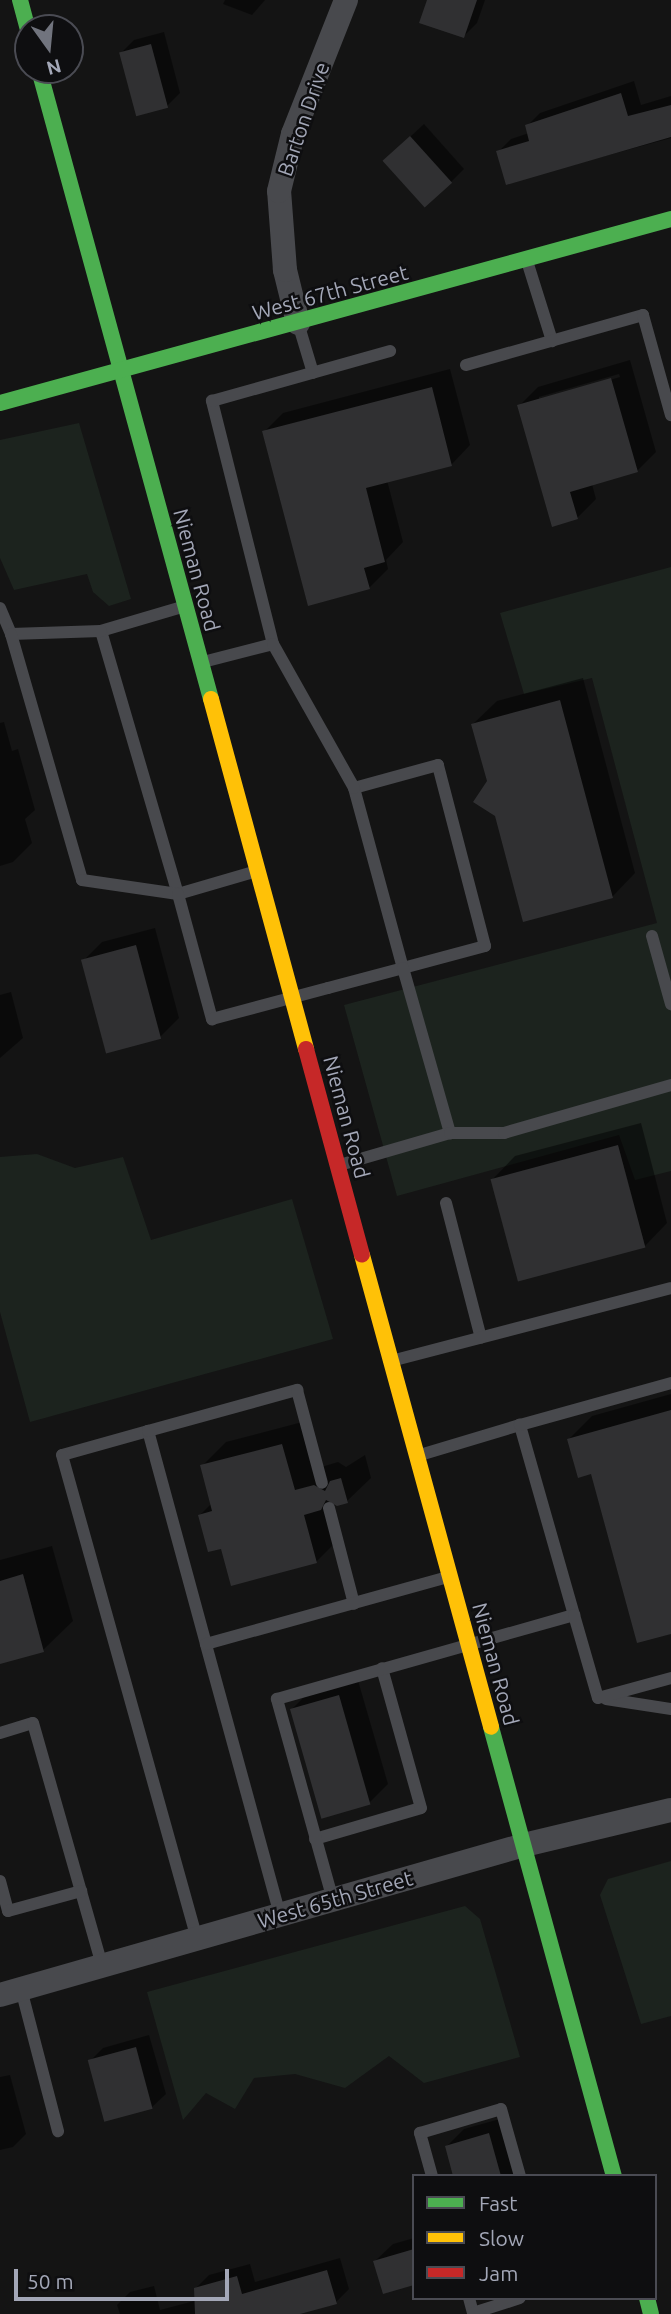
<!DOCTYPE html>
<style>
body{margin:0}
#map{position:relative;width:671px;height:2314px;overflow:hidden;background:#141414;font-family:Ubuntu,sans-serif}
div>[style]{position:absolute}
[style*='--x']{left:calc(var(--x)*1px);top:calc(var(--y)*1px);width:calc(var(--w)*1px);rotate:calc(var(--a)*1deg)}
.green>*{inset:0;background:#1c231e}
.shadow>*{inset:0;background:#0007}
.building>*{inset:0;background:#303032;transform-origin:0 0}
.lane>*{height:12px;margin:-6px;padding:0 6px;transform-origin:6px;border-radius:6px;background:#48494d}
.street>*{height:24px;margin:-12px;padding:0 12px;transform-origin:12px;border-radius:12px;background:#48494d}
.fast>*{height:16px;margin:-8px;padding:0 8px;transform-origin:8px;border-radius:8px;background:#4caf50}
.slow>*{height:16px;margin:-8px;padding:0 8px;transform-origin:8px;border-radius:8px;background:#ffc107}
.jam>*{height:16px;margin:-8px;padding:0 8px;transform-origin:8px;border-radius:8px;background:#c62828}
span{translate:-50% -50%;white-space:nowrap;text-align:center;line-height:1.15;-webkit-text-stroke:5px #0e0e10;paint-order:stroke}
.street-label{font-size:21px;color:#a3a7b7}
.legend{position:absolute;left:412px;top:2174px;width:245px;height:126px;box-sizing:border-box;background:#0e0e10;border:2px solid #4a4b53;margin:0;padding:9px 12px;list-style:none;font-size:21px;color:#a3a7b7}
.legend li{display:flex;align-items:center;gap:14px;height:35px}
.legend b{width:35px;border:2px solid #4a4b53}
.north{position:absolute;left:14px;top:14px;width:70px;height:70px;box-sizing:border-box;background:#0e0e10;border:2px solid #4a4b53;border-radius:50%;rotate:165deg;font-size:19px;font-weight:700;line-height:28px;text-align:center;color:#a3a7b7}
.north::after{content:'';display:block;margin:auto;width:24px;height:32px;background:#71747e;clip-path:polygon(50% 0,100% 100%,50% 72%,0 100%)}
.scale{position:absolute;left:14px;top:2269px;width:215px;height:32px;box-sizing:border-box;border:4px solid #a3a7b7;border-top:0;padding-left:9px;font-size:21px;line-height:24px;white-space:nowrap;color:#a3a7b7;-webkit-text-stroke:5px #0e0e10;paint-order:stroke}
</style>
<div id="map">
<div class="green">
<i style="clip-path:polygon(79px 423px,131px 599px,109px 606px,93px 592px,87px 574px,14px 590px,0 558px,0 440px)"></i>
<i style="clip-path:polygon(671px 567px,671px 1171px,635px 1180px,619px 1135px,397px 1196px,344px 1005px,657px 923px,592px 678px,524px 694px,500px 613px)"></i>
<i style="clip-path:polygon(37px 1154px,75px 1168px,123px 1157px,151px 1240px,292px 1199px,333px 1339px,30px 1422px,0 1312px,0 1157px)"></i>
<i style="clip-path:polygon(671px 1861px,671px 2016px,641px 2024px,600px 1895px,608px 1879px)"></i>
<i style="clip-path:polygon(465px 1906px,480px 1919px,520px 2057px,424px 2083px,389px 2056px,345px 2088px,295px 2074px,254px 2078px,235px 2109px,206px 2093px,183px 2120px,147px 1992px)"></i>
</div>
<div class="shadow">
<i style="clip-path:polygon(225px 0,265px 0,252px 15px,223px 4px)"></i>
<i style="clip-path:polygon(429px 0,485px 0,477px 23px,464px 36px)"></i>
<i style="clip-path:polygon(164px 32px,180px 93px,167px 106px,121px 53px,134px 40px)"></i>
<i style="clip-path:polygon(634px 81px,641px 105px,671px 96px,671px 138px,507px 183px,498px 152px,511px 139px,529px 133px,527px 126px,540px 113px)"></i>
<i style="clip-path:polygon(424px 124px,464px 169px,451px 182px,398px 148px)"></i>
<i style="clip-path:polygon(evenodd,630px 360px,656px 452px,637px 471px,592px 484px,596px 499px,577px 518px,519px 406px,538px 387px,630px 360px,619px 374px,620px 377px,539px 401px,539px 397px,619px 374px)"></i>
<i style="clip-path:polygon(450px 369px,470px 445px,452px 464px,387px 480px,403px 542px,386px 560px,388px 569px,369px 588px,264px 432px,283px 413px)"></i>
<i style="clip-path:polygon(583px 678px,635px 873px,612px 897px,488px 781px,473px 724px,497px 701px)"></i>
<i style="clip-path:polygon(4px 722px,12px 751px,18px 749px,35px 810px,25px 819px,32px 843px,13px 862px,0 866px,0 723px)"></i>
<i style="clip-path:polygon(155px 928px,179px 1018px,160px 1037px,83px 961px,102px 942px)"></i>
<i style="clip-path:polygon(11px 992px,23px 1038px,0 1058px,0 995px)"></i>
<i style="clip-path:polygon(641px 1123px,667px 1223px,644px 1247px,492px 1180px,515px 1156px)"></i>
<i style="clip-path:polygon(671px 1394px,671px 1632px,593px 1472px,569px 1439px,592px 1416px)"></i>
<i style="clip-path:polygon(306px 1421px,318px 1468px,338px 1462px,346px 1467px,365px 1455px,371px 1478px,347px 1501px,330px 1500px,340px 1538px,316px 1562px,222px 1547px,200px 1515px,212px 1503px,202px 1466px,226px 1442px)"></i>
<i style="clip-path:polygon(52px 1546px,73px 1621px,43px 1650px,0 1662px,0 1560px)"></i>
<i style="clip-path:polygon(357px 1677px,388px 1784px,369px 1803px,292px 1709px,311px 1690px)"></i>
<i style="clip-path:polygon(149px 2035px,166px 2094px,152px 2107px,90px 2061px,103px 2048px)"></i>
<i style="clip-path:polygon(10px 2075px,26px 2134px,13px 2147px,0 2150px,0 2077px)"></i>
<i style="clip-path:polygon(507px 2117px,523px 2176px,455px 2176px,447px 2146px,464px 2129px)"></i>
<i style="clip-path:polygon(414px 2238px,414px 2283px,375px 2261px,393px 2244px)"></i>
<i style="clip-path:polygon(340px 2258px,349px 2289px,336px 2302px,293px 2314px,120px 2314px,117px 2305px,130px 2292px,154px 2286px,160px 2310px,198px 2300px,196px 2288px,209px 2275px,250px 2264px,255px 2282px)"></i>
</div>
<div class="building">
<i style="clip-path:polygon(427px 0,477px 0,464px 38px,419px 23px)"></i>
<i style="left:151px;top:44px;width:66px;height:33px;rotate:75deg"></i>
<i style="clip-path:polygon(621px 93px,628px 116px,671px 105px,671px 137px,506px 185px,496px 151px,529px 141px,525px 125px)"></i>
<i style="left:410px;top:136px;width:63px;height:37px;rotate:48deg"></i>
<i style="clip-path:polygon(611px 378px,638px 472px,570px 492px,578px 519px,552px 527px,517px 405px)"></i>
<i style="clip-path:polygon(432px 387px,452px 466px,366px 488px,385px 562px,364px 568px,370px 589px,308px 606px,262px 431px)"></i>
<i style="clip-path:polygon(560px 700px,613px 898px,523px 922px,495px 816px,473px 802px,487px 781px,471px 724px)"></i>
<i style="left:136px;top:945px;width:97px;height:57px;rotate:75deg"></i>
<i style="left:618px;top:1145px;width:106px;height:132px;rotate:75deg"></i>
<i style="clip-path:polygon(671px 1410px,671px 1634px,637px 1643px,591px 1474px,578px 1478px,567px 1439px)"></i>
<i style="clip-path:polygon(282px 1444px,295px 1490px,314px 1485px,325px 1491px,330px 1481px,341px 1478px,348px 1503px,337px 1506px,326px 1500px,321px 1510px,304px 1515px,317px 1563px,231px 1586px,221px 1549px,208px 1552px,198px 1515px,212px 1511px,200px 1465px)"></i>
<i style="clip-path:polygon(23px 1574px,44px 1652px,0 1664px,0 1581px)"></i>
<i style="left:339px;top:1695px;width:114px;height:51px;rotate:74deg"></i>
<i style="left:136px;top:2047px;width:64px;height:50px;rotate:75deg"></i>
<i style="clip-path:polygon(489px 2133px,501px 2176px,453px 2176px,445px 2146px)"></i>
<i style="clip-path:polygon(414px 2249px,414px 2285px,383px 2294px,373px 2261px)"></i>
<i style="clip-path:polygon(327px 2270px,337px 2304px,300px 2314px,195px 2314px,194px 2288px,237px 2276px,242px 2294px)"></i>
</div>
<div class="lane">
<i style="--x:527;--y:261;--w:84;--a:72.6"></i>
<i style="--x:298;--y:323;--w:52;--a:73.3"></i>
<i style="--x:466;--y:365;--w:184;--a:-15.8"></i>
<i style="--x:643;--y:315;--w:104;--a:74.4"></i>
<i style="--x:182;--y:607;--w:84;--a:163.5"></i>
<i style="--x:101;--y:631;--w:274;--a:73.7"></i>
<i style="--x:178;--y:894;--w:82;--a:-16.2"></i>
<i style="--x:0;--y:608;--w:28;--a:67"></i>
<i style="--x:11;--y:634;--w:90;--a:-1.9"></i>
<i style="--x:11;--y:634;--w:256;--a:73.9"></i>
<i style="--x:82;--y:880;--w:97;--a:8.3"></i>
<i style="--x:178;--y:894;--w:130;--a:74.8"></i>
<i style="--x:212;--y:1019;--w:120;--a:-15"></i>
<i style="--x:328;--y:988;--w:78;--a:-14.9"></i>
<i style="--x:403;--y:968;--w:85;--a:-15"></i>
<i style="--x:485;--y:946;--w:187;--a:-104.6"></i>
<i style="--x:438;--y:765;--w:87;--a:164.7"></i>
<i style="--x:354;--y:788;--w:187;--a:74.8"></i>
<i style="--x:403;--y:968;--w:172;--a:74.1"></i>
<i style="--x:450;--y:1133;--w:115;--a:163.8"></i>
<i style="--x:273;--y:644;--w:251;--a:-104.1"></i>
<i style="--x:212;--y:401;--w:185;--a:-15.7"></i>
<i style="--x:203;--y:662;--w:72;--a:-14.4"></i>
<i style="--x:273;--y:644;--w:165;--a:60.6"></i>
<i style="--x:652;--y:936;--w:71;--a:74.4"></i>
<i style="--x:450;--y:1133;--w:54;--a:0"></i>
<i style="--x:504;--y:1133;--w:174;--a:-16"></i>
<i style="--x:446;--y:1203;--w:139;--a:75.5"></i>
<i style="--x:395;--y:1360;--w:285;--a:-14.6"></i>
<i style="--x:148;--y:1431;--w:89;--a:164.4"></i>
<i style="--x:62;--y:1455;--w:502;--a:74.41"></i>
<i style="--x:420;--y:1455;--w:104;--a:-16.7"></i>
<i style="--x:329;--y:1508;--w:99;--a:75.4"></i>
<i style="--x:574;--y:1615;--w:198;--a:-105.9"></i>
<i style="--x:520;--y:1425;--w:157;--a:-15.5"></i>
<i style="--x:206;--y:1644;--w:221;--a:-105.2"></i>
<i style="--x:148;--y:1431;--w:155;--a:-15.4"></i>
<i style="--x:297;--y:1390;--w:96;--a:75"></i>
<i style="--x:606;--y:1699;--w:66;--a:8.7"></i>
<i style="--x:0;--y:1733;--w:34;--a:-17"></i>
<i style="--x:33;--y:1723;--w:253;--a:74.1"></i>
<i style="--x:315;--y:1839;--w:110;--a:-16.3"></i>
<i style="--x:421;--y:1808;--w:145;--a:-105.6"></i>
<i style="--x:0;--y:1881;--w:31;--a:75"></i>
<i style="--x:8;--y:1911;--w:76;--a:-15.3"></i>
<i style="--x:333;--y:1900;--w:209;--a:-105.6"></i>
<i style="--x:277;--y:1699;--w:309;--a:-15.8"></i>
<i style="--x:574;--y:1615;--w:86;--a:73.9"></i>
<i style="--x:598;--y:1698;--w:76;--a:-15.3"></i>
<i style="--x:280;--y:1915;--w:281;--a:-105.3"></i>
<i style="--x:206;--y:1644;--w:250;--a:-15.5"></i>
<i style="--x:21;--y:1989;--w:147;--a:75.4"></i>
<i style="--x:432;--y:2176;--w:45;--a:-105.6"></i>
<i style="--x:420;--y:2133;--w:84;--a:-16.5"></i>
<i style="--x:501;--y:2109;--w:70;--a:74.2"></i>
<i style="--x:469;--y:2298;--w:16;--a:75"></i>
<i style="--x:473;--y:2313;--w:49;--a:-17.7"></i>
</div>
<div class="street">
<i style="--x:298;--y:323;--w:55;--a:-103.8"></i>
<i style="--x:285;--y:270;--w:79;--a:-94.3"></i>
<i style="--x:279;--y:191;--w:59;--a:-76.2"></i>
<i style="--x:293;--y:134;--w:144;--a:-68.4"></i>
<i style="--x:0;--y:1995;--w:545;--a:-15.97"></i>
<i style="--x:524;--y:1845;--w:151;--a:-13.4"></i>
</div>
<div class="fast">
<i style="--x:20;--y:0;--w:30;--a:75"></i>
<i style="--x:39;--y:70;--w:652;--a:74.71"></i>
<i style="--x:0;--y:403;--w:696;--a:-15.33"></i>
<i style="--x:491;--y:1727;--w:466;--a:74.7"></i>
<i style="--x:647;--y:2298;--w:16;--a:76"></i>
</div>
<div class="slow">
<i style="--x:211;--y:699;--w:363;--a:74.8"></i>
<i style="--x:362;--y:1255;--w:489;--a:74.7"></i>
</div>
<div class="jam">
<i style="--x:306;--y:1049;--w:213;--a:74.8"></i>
</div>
<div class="street-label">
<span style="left:303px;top:119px;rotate:-71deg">Barton Drive</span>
<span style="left:330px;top:292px;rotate:-15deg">West 67th Street</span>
<span style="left:197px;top:570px;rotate:75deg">Nieman Road</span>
<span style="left:347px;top:1117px;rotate:75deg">Nieman Road</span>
<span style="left:496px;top:1664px;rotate:75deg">Nieman Road</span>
<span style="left:335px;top:1899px;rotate:-16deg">West 65th Street</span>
</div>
<ul class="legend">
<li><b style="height:9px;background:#4caf50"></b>Fast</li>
<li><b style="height:9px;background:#ffc107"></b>Slow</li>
<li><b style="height:9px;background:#c62828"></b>Jam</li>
</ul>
<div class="north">N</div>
<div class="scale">50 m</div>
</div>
